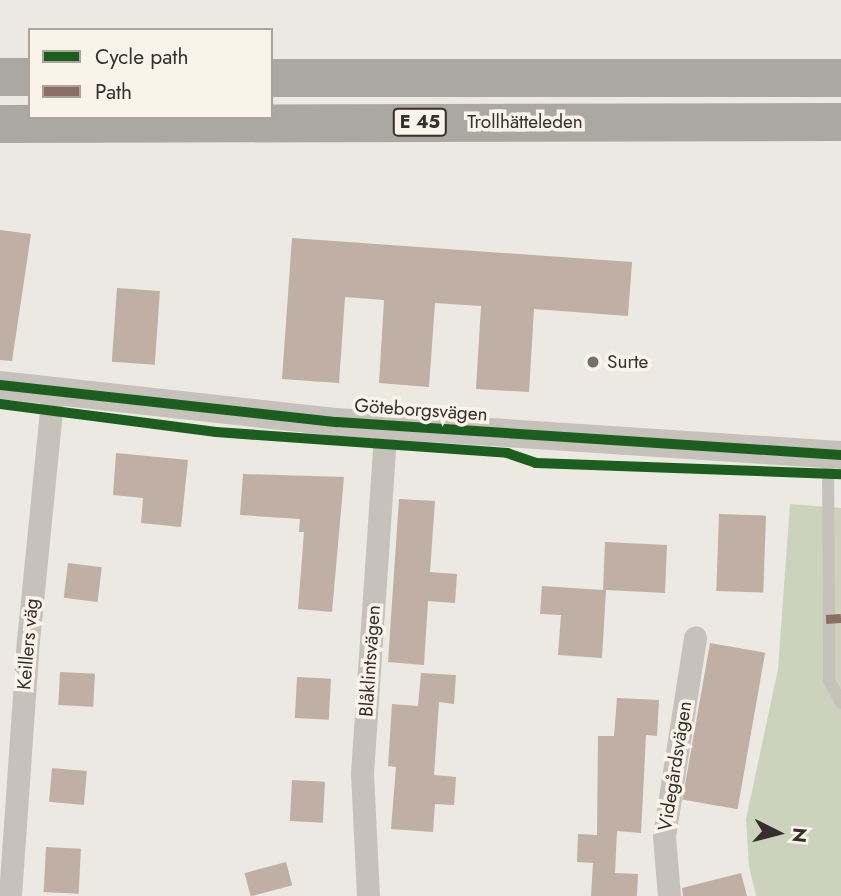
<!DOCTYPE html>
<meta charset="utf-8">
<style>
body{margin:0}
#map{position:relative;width:841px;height:896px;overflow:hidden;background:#ece9e2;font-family:Jost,sans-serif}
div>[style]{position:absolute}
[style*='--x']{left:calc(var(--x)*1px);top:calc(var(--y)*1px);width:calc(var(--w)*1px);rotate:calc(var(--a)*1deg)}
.green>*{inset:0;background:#ccd2bc}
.building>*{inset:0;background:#bfafa4;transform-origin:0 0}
.service>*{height:12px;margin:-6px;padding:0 6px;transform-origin:6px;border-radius:6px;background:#c6c1ba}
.minor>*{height:23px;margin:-11.5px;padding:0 11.5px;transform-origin:11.5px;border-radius:11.5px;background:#c6c1ba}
.tertiary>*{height:28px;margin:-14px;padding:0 14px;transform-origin:14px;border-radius:14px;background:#c6c1ba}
.motorway>*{height:38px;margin:-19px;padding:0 19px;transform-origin:19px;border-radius:19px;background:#aba7a1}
.quiet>*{height:9px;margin-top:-4.5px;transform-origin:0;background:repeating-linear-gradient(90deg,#8d6e63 0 18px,transparent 0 27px)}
.cycleway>*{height:10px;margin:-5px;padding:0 5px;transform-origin:5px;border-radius:5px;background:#1b5e20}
.dots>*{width:19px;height:19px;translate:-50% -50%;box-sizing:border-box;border:4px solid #f9f3e9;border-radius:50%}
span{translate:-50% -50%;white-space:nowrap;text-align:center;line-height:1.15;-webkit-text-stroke:7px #f9f3e9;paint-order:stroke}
.shield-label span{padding:2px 5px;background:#f9f3e9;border:2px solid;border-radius:5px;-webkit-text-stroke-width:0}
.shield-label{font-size:18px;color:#362e29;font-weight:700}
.street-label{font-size:19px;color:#362e29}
.poi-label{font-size:19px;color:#362e29}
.left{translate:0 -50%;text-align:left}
.legend{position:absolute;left:28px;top:28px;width:245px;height:91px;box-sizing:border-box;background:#f9f3e9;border:2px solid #aba49c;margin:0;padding:9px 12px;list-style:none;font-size:21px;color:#362e29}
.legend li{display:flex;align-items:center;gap:14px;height:35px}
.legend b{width:35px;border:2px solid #aba49c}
.north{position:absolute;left:743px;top:798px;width:70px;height:70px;-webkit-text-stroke:5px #f9f3e9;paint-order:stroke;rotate:96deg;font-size:19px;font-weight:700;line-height:28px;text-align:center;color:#362e29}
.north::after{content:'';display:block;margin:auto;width:24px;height:32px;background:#362e29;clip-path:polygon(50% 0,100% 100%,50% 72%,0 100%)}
</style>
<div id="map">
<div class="green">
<i style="clip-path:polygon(790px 504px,841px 508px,841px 896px,756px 896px,749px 866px,746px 819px,778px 669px)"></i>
</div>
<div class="building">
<i style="clip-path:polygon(0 230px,31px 234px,12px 361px,0 360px)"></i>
<i style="clip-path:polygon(292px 238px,632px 262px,628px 316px,534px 309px,529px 392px,476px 389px,481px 306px,435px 303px,429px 387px,379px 383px,384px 300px,345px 297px,339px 383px,282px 379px)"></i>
<i style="left:117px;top:288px;width:43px;height:74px;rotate:4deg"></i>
<i style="clip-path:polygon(116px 453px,188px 460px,181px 527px,141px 523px,143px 498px,113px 495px)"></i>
<i style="clip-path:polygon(243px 474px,344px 477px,332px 612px,298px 609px,304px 532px,299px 532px,300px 519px,240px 515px)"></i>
<i style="clip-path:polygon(399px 499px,435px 501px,430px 572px,457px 574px,455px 603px,428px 601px,424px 665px,388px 662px)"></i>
<i style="left:719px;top:514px;width:47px;height:77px;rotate:2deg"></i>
<i style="clip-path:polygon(605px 542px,667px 545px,665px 593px,606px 590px,602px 658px,558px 655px,561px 615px,540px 614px,542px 586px,603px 590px)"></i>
<i style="left:68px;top:563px;width:34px;height:35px;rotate:7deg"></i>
<i style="left:710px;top:643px;width:56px;height:159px;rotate:10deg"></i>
<i style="left:60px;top:672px;width:35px;height:33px;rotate:3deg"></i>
<i style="clip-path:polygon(421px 673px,456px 675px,454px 704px,439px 702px,434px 775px,456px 777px,454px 805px,435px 804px,433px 832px,391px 829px,396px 767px,388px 766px,392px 704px,418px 706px)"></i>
<i style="left:297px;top:677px;width:34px;height:41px;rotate:3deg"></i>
<i style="clip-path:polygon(617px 698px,659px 700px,657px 736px,646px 735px,641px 833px,617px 831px,615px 873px,638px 874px,637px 896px,591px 896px,593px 863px,577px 862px,578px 834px,597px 835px,598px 736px,614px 736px)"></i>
<i style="left:52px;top:768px;width:35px;height:34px;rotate:5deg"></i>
<i style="left:292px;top:780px;width:33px;height:41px;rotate:3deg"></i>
<i style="left:46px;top:847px;width:35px;height:45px;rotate:3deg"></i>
<i style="left:286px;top:862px;width:24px;height:43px;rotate:75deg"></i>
<i style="clip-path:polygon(741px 873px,747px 896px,683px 896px,682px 888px)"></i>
</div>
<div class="service">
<i style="--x:828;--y:454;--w:226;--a:89.7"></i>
<i style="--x:829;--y:680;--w:26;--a:62"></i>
</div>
<div class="minor">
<i style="--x:10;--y:896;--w:256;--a:-86"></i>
<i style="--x:28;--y:641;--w:250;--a:-84.3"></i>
<i style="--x:368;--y:896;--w:123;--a:-92.8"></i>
<i style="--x:362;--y:773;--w:349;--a:-86.1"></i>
<i style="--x:669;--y:896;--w:60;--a:-94.8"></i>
<i style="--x:664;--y:836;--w:201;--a:-81.1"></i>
</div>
<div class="tertiary">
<i style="--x:0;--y:385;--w:339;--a:6.3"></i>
<i style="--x:337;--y:422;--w:505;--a:3.75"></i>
</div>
<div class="motorway">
<i style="--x:0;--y:77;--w:30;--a:0"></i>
<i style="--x:271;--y:78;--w:570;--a:0"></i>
<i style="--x:0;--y:124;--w:841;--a:-0.14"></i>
</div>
<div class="quiet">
<i style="--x:826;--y:619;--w:15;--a:-4"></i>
</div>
<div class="cycleway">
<i style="--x:0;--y:385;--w:339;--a:6.3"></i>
<i style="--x:337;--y:422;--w:505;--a:3.75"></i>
<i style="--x:0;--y:404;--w:218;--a:7.4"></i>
<i style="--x:216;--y:432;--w:292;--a:4.1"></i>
<i style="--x:507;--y:453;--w:31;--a:19"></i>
<i style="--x:536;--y:463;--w:305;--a:2.1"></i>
</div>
<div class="dots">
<i style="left:593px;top:362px;background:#766f6a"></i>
</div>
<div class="shield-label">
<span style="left:420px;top:122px">E 45</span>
</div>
<div class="street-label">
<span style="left:525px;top:122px">Trollhätteleden</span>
<span style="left:421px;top:410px;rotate:4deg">Göteborgsvägen</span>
<span style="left:28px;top:644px;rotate:-85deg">Keillers väg</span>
<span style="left:370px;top:661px;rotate:-86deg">Blåklintsvägen</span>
<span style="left:675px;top:766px;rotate:-81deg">Videgårdsvägen</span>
</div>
<div class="poi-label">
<span class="left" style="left:607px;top:362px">Surte</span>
</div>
<ul class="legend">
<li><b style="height:9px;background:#1b5e20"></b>Cycle path</li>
<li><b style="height:9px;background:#8d6e63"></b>Path</li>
</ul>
<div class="north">N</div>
</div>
